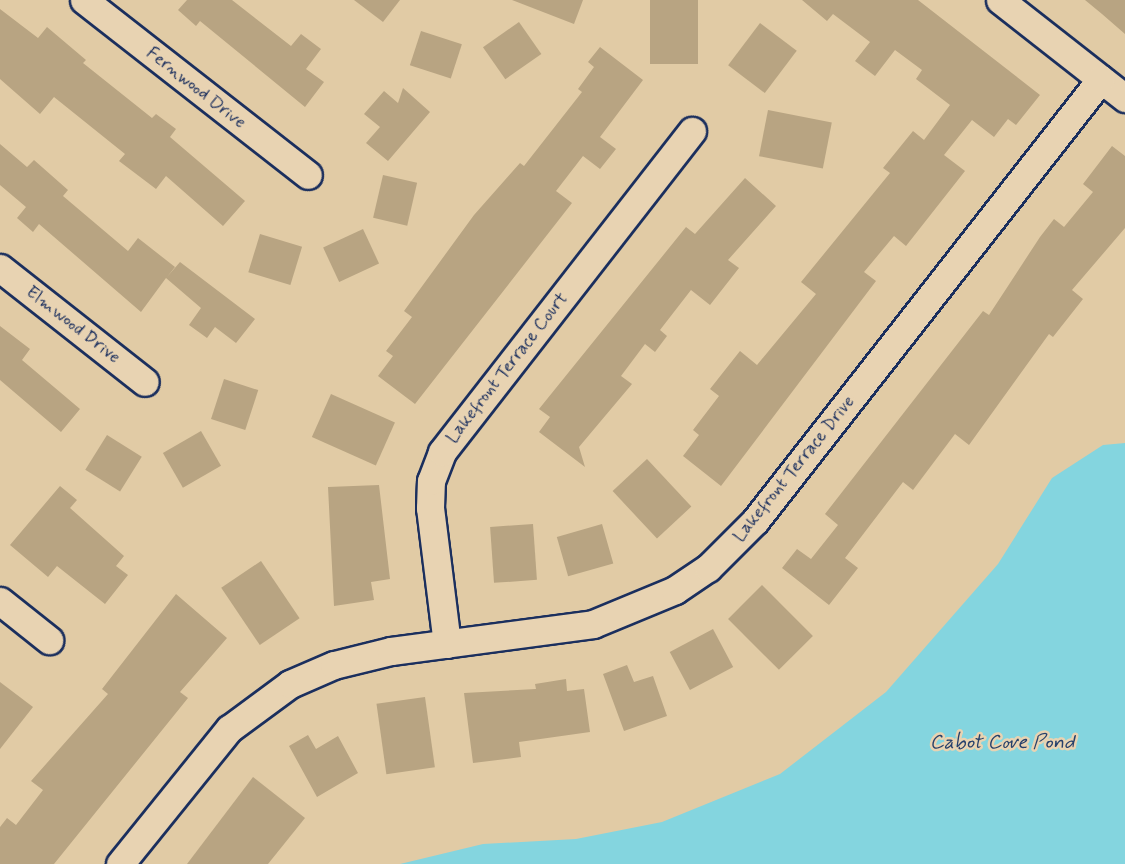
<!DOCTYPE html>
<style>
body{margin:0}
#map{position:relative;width:1125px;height:864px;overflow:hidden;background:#e1cba5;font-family:Mynerve,sans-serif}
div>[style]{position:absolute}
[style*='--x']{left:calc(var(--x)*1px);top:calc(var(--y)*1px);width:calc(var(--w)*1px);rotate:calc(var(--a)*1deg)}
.water>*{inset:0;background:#84d5df}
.building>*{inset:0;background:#b8a482;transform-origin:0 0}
.roads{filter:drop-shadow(2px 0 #1b2f5e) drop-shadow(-2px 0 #1b2f5e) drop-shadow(0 2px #1b2f5e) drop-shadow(0 -2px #1b2f5e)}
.minor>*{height:27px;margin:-13.5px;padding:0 13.5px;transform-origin:13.5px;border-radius:13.5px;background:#e8d3b2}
span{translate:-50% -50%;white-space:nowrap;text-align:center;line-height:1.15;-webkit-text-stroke:5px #e8d3b2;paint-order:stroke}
.street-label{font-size:18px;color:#1b2f5e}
.water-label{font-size:20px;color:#26406b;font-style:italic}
</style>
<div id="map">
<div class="water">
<i style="clip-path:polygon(1125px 443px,1125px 864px,400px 864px,483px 844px,576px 839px,662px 822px,780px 774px,886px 692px,998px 564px,1052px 478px,1103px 445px)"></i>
</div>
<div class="building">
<i style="clip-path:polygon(187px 0,232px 0,291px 46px,301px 34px,321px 49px,306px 69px,324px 82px,305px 107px,200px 21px,196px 26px,178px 10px)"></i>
<i style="clip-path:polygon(354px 0,400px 0,383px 22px)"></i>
<i style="clip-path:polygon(512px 0,583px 0,574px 24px)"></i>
<i style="left:650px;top:0;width:48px;height:64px"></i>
<i style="clip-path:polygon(802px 0,918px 0,1040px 95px,1016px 125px,1008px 119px,994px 137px,972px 120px,944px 155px,965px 171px,906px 246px,894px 236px,864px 272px,876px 281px,721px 486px,683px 456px,699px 435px,693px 430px,719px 396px,710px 389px,740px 351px,757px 365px,816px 294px,801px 282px,890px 173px,883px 168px,913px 131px,924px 140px,950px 105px,916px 79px,922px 70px,895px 50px,875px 76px,855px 61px,870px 42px,833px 14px,827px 21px)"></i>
<i style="clip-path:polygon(1085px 0,1125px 0,1125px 34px,1102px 14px)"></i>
<i style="clip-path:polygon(0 9px,38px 38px,47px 27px,86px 60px,83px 63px,152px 118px,156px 114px,176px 129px,170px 137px,245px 201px,223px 226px,166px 176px,156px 189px,119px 161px,125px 154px,54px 97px,40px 114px,0 79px)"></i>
<i style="left:519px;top:22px;width:39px;height:44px;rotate:55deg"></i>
<i style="left:760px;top:23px;width:46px;height:53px;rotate:37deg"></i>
<i style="left:421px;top:31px;width:43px;height:36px;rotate:18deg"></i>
<i style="clip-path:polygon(600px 47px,643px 80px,600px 137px,616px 149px,600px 169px,583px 156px,556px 191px,572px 203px,415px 404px,378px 376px,393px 356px,386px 351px,412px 317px,404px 311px,474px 215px,520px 163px,524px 166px,582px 92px,578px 89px,594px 67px,588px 62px)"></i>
<i style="clip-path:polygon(403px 88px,430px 112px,388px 161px,366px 143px,380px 127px,364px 114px,384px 91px,398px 103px)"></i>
<i style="left:768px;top:110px;width:65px;height:47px;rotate:11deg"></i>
<i style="clip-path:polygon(0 144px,27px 167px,34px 160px,68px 190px,63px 196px,128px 251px,138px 238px,175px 267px,167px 277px,180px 262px,255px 319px,236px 343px,215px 327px,207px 338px,189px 325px,201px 308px,166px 278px,141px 312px,39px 224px,33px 232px,17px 218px,26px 207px,0 185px)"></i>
<i style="clip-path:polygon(1112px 146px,1125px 156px,1125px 228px,1072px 290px,1083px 299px,1053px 337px,1049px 334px,969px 445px,955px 434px,913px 490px,903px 482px,845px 558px,858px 568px,829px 605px,782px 568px,797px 549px,811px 559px,838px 525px,825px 514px,983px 311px,989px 315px,1040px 237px,1054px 219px,1064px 227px,1093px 192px,1083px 184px)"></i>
<i style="left:383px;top:175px;width:35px;height:44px;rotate:13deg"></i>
<i style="clip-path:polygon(745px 178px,776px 206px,728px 260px,739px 268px,710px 305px,691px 290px,660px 330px,667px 336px,655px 352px,645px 344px,621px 376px,632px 384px,579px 447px,585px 467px,539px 432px,550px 417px,539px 409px,686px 227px,695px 234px)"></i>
<i style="left:363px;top:229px;width:38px;height:44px;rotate:65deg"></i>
<i style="left:260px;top:234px;width:44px;height:40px;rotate:17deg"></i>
<i style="clip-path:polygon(0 326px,30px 349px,22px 360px,80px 409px,61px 432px,0 380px)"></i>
<i style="left:224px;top:379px;width:36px;height:42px;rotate:18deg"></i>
<i style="left:331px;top:394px;width:70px;height:47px;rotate:24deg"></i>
<i style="left:201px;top:431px;width:40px;height:44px;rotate:60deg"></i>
<i style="left:107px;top:435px;width:41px;height:41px;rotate:32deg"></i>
<i style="left:647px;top:459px;width:65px;height:47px;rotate:47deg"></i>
<i style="clip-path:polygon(379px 485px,390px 579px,371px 582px,374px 600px,334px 606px,328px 487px)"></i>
<i style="clip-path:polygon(60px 486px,77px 500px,70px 508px,124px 556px,116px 566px,128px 575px,105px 604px,57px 566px,48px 577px,10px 545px)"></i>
<i style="left:533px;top:524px;width:56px;height:43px;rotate:86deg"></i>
<i style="left:602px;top:524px;width:41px;height:47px;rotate:74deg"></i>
<i style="left:261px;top:561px;width:69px;height:48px;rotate:56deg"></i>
<i style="left:762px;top:585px;width:72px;height:48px;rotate:45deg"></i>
<i style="clip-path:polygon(176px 594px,227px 638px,180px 692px,188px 698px,54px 864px,0 864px,0 827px,7px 818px,16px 825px,43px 790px,31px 781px,108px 694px,102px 689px)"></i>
<i style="left:713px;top:629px;width:43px;height:49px;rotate:62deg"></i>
<i style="clip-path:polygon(627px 665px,634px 682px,653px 676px,667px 716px,624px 731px,603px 674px)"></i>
<i style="clip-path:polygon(566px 679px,567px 691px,584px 689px,590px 732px,519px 742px,521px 757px,473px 763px,464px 693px,536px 689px,535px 684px)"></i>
<i style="clip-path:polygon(0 682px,33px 707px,0 749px)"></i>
<i style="left:425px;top:697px;width:71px;height:49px;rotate:82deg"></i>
<i style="clip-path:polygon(308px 735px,316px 749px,338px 736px,358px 773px,317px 797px,289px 746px)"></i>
<i style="clip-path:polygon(253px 777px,305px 818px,268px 864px,187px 864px)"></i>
</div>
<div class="roads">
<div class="minor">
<i style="--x:84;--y:0;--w:284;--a:38"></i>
<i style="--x:1000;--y:0;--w:159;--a:38.1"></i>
<i style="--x:0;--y:268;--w:184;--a:38.2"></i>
<i style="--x:0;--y:601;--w:63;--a:38.5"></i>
<i style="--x:447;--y:644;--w:137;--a:-97.1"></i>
<i style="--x:430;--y:508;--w:27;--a:-88"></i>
<i style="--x:431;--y:481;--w:31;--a:-69"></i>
<i style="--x:442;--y:452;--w:407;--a:-52.1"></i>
<i style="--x:120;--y:864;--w:174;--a:-51.1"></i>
<i style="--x:229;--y:729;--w:76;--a:-36.4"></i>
<i style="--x:290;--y:684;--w:48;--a:-23.4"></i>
<i style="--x:334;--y:665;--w:59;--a:-13.8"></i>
<i style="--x:391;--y:651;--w:204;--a:-7.6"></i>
<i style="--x:593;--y:624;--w:89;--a:-22.5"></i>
<i style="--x:675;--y:590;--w:40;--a:-34"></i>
<i style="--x:708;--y:568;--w:66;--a:-45"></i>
<i style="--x:755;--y:521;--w:561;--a:-51.95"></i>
</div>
</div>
<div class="street-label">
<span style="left:196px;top:88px;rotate:38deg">Fernwood Drive</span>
<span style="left:73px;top:325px;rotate:38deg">Elmwood Drive</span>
<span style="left:507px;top:368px;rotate:-52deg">Lakefront Terrace Court</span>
<span style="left:794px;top:469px;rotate:-51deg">Lakefront Terrace Drive</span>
</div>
<div class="water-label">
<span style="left:1002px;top:742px">Cabot Cove Pond</span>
</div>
</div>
